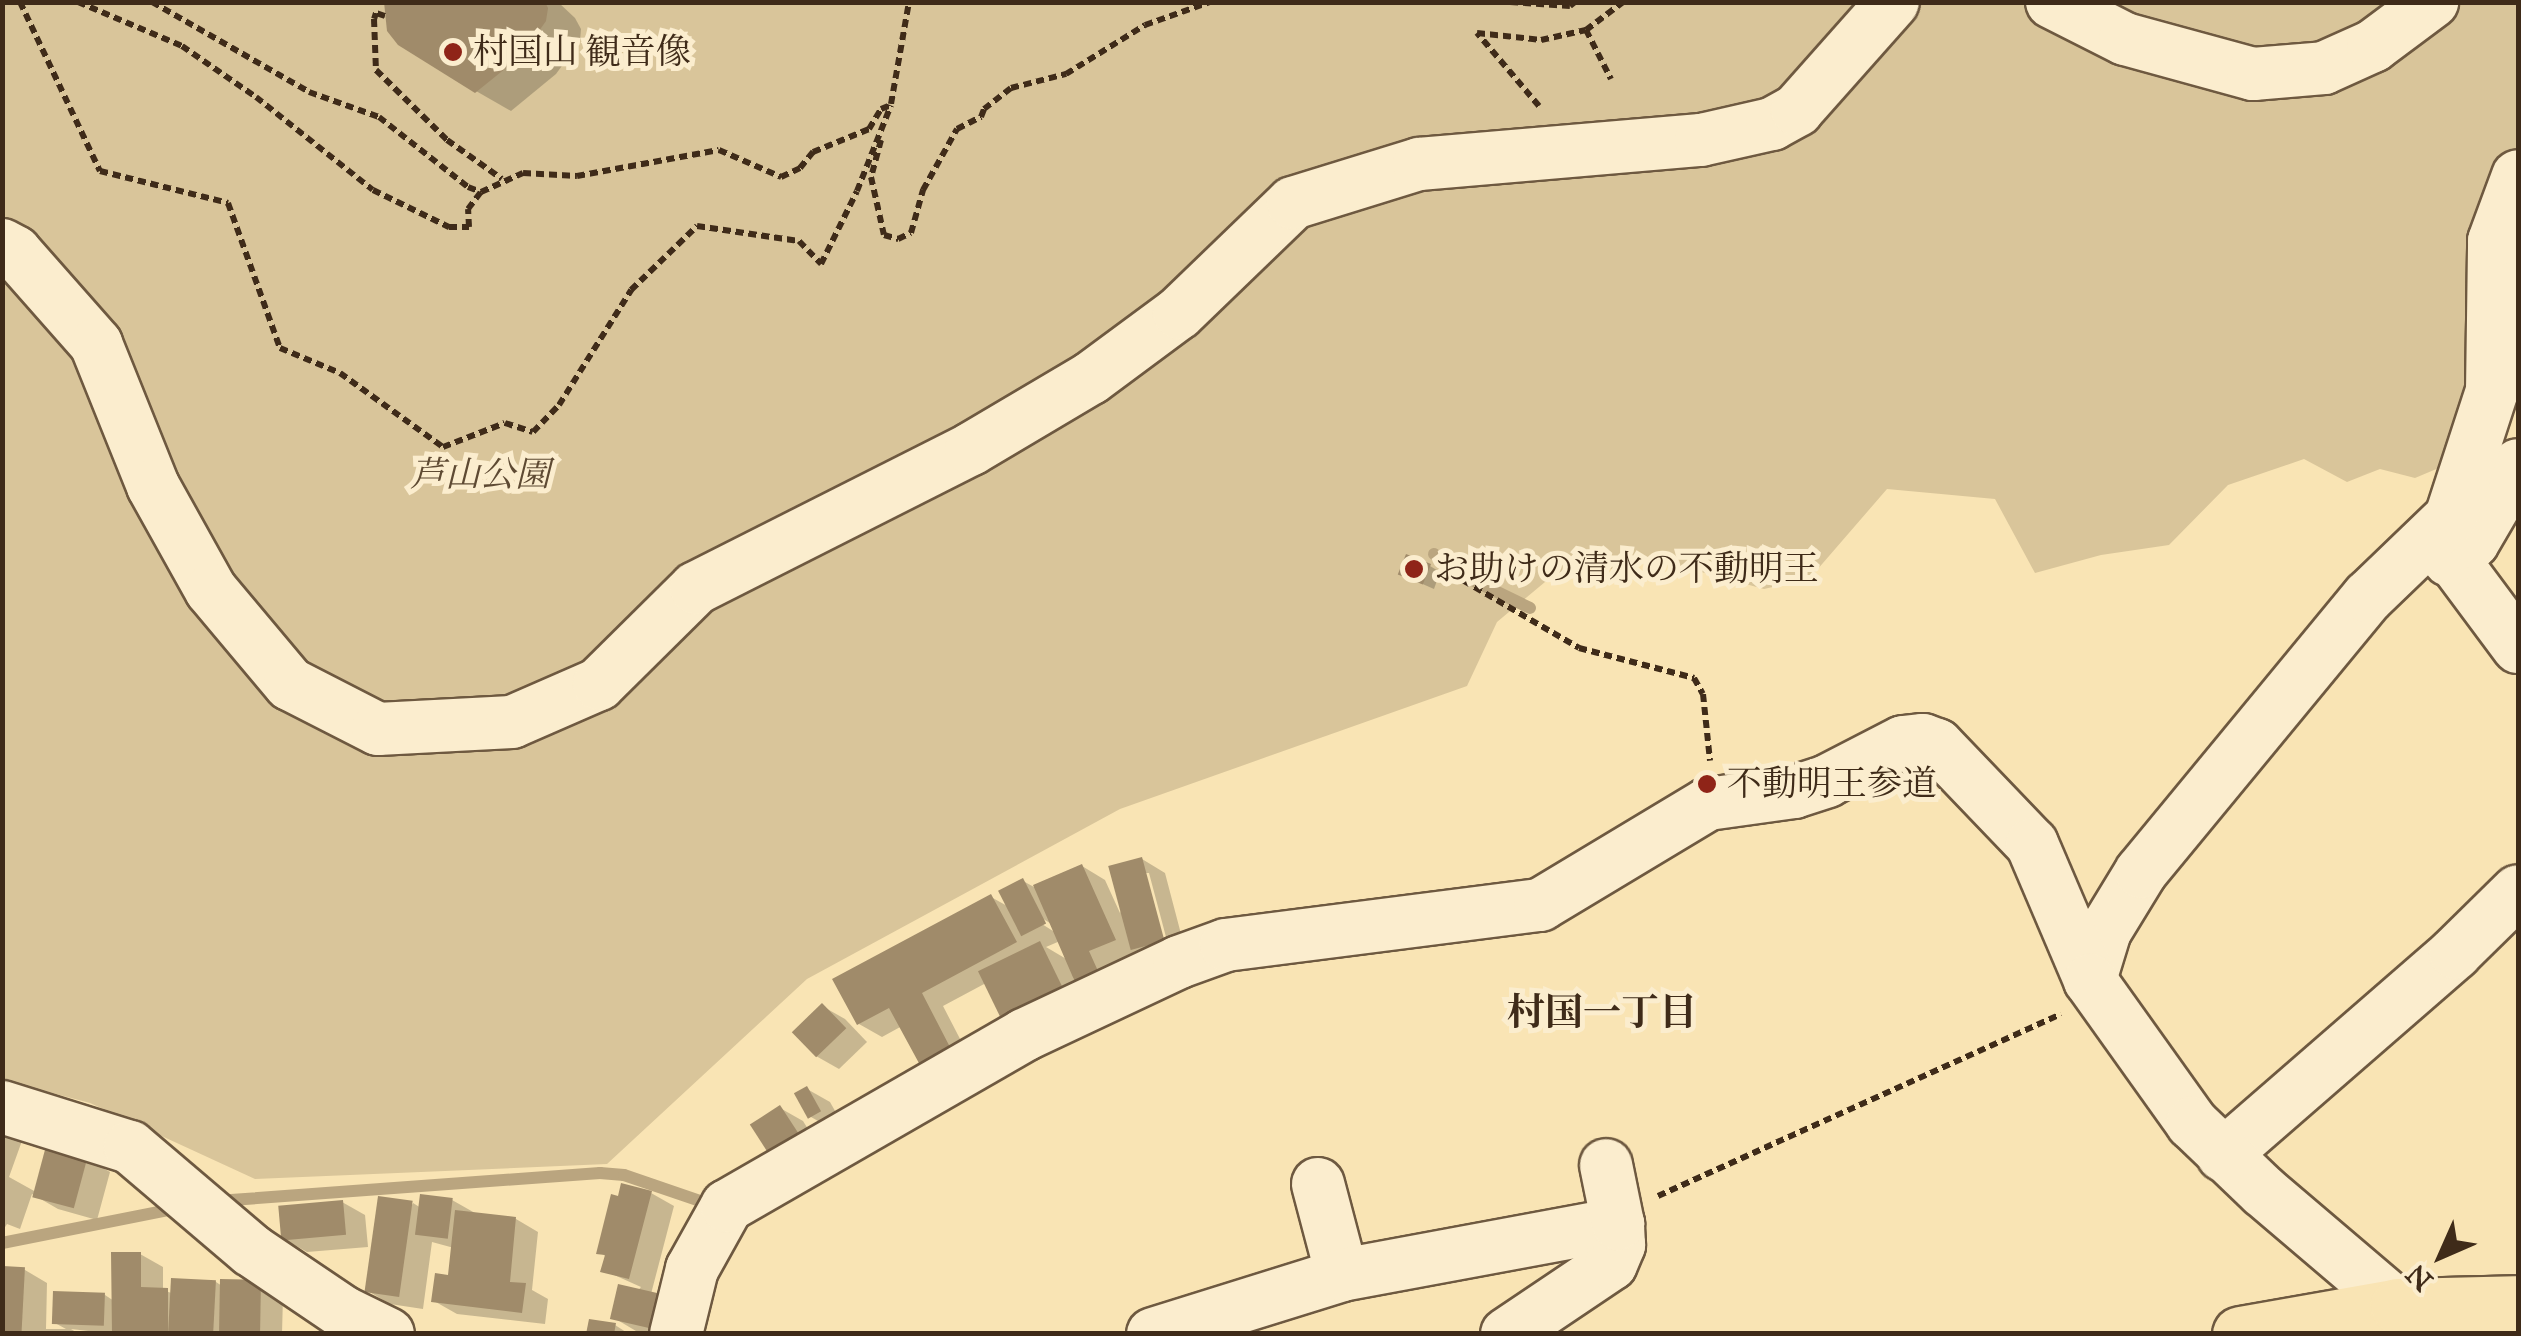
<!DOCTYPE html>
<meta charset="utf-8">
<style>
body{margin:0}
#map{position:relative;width:2521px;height:1336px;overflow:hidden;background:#f9e4b4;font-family:"IM FELL Great Primer","Noto Serif JP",serif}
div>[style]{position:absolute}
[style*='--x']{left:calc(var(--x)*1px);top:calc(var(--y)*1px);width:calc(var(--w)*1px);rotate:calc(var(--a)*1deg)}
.green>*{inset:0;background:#d9c59a}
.shadow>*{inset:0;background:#0003}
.stream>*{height:12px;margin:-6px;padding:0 6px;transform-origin:6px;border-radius:6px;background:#baa57f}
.building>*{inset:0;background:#a08b6a;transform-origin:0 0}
.path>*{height:6px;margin-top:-3px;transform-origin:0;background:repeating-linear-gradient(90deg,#3f2b19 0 8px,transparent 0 13px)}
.roads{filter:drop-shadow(2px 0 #6e5940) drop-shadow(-2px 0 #6e5940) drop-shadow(0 2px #6e5940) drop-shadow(0 -2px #6e5940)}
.minor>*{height:52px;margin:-26px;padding:0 26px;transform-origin:26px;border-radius:26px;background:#fbedce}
.major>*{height:55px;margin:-27.5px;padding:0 27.5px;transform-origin:27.5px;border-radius:27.5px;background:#f9e4b4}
.dots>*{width:28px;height:28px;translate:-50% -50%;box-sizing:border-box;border:5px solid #fbedce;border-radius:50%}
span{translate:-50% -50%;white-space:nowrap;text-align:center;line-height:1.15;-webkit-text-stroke:10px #fbedce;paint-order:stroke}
.poi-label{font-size:35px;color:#3f2b19}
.left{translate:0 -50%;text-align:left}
.park-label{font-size:35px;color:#5e4a33;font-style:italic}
.neighbourhood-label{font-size:38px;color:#3f2b19;font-weight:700}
.frame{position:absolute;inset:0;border:5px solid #3f2b19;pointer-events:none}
.north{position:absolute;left:2391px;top:1206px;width:100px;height:100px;-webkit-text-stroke:8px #fbedce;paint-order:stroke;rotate:225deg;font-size:28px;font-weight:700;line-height:40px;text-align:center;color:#3f2b19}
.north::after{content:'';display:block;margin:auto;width:35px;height:45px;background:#3f2b19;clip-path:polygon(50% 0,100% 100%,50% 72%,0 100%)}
</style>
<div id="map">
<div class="green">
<i style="clip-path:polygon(2px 3px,2518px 3px,2518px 405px,2498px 443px,2415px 478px,2380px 469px,2347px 482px,2304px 459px,2228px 485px,2169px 545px,2101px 555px,2035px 573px,1995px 499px,1887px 489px,1810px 578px,1764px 589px,1657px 560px,1545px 582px,1497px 622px,1467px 686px,1120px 809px,807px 979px,607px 1164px,255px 1179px,90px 1103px,3px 1080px)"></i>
</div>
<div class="shadow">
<i style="clip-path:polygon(386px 2px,558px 2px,575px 18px,581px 29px,580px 41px,556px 74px,511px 111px,476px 91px)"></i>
<i style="clip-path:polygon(1430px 566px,1440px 572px,1434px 589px,1411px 579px)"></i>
<i style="clip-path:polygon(evenodd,1142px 859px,1165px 873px,1186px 953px,1154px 961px,1138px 952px,1111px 964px,1119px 984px,1100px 993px,1073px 977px,1083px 999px,1024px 1028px,1002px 1015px,986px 983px,943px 1006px,972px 1062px,902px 1026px,882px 1037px,859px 1024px,991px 897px,1009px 907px,1023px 881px,1034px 887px,1082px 866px,1105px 880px,1120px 913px,1142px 859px,1144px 873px,1149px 873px,1170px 952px,1165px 953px,1144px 873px,1142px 859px,1037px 915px,1053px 925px,1053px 931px,1034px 919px,1037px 915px,1142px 859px,1060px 941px,1068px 960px,1046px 947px,1060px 941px)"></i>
<i style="clip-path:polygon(822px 1006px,845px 1019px,867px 1042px,839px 1069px,816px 1056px)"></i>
<i style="clip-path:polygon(807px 1089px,830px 1102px,843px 1125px,834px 1130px,811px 1117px)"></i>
<i style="clip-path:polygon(780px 1108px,803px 1121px,820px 1148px,793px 1165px)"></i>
<i style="clip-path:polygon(2px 1126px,23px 1138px,9px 1177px,36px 1192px,87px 1159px,110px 1172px,97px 1220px,58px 1209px,32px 1194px,20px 1229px,7px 1224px,2px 1232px)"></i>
<i style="clip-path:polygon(651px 1193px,674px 1206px,651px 1294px,683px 1334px,636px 1331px,614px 1318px,641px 1287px,603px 1270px,607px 1257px,599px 1252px)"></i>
<i style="clip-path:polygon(452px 1200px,475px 1213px,516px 1219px,538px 1232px,532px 1290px,548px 1299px,545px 1324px,457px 1314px,434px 1301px,451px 1278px,454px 1248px,432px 1242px,423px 1309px,390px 1304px,368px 1291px,413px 1203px,421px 1208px)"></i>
<i style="clip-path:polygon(342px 1202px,365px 1215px,368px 1247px,307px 1252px,284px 1239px)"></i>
<i style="clip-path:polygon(140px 1254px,163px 1267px,163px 1290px,174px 1294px,216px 1282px,222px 1286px,260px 1283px,283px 1296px,282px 1334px,114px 1334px,71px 1329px,79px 1334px,2px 1334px,2px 1269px,25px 1270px,47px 1283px,46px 1329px,66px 1329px,55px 1323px,105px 1295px,114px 1301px)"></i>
<i style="clip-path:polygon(615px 1325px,629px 1334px,589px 1334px)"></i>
</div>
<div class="stream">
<i style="--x:1434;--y:554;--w:31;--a:38"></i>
<i style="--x:1458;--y:573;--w:80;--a:25.9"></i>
<i style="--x:231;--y:1200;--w:370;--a:-4.2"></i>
<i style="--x:600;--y:1173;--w:24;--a:5"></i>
<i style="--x:624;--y:1175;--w:87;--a:18.9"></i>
<i style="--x:2;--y:1243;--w:169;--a:-11.2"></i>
</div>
<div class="building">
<i style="clip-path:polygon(384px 2px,545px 2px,548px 8px,546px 21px,522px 55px,475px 93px,398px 45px,387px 31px)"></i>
<i style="left:1406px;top:554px;width:27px;height:22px;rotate:22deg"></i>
<i style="left:1142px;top:857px;width:87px;height:35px;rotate:75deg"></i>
<i style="clip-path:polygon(1082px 864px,1116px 940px,1089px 951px,1098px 971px,1075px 982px,1033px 885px)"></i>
<i style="left:1023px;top:878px;width:51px;height:28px;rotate:63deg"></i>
<i style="clip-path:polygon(991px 894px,1017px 942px,922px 993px,951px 1049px,920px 1065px,889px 1008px,857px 1025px,832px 979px)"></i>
<i style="left:1040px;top:941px;width:50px;height:69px;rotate:64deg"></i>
<i style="left:822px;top:1003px;width:35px;height:42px;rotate:46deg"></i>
<i style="left:807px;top:1086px;width:29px;height:15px;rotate:61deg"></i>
<i style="left:780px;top:1105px;width:35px;height:36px;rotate:57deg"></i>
<i style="left:46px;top:1146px;width:43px;height:53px;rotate:15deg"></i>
<i style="clip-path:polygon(621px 1183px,652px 1191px,629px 1279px,600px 1272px,605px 1255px,596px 1254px,611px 1194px,618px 1196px)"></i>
<i style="left:420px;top:1194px;width:33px;height:41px;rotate:7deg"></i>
<i style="left:378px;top:1196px;width:35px;height:97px;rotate:8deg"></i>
<i style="left:343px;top:1200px;width:35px;height:65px;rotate:85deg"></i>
<i style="clip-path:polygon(455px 1210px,516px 1217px,510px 1282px,526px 1283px,522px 1313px,431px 1302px,435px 1273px,448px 1275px)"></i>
<i style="clip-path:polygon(111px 1252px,141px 1252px,141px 1287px,168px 1288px,168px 1334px,112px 1334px)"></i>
<i style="left:3px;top:1266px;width:22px;height:68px;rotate:3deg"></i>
<i style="left:171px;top:1278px;width:45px;height:56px;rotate:3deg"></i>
<i style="left:220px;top:1279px;width:41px;height:55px;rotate:1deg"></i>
<i style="left:618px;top:1284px;width:49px;height:36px;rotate:13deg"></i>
<i style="left:53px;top:1291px;width:52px;height:33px;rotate:2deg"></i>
<i style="clip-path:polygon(589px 1319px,616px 1323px,614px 1334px,586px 1334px)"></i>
</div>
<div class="path">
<i style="--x:20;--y:2;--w:187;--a:64.7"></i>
<i style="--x:100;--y:171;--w:132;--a:14"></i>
<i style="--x:228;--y:203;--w:154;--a:70.3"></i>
<i style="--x:280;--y:348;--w:65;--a:22.6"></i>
<i style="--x:340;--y:373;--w:127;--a:35.7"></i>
<i style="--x:443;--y:447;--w:66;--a:-21.2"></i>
<i style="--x:505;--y:423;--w:29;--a:18"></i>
<i style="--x:533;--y:432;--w:37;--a:-46"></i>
<i style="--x:559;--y:405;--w:136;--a:-57.9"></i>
<i style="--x:631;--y:290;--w:92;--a:-44.1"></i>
<i style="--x:697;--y:226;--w:103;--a:8.4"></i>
<i style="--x:799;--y:241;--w:32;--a:46"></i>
<i style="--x:821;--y:264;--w:81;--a:-63.7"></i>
<i style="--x:857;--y:191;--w:92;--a:-68.4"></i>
<i style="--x:29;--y:2;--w:42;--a:0"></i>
<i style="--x:78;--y:2;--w:113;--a:22.9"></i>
<i style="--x:182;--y:46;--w:90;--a:34.6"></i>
<i style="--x:256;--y:97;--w:149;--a:38.5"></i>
<i style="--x:373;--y:190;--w:85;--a:26"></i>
<i style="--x:449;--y:227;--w:20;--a:0"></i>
<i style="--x:469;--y:227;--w:18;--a:-93"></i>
<i style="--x:468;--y:209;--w:21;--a:-53"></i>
<i style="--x:481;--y:192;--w:46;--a:-24.3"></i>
<i style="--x:523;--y:173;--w:54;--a:3.2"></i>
<i style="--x:577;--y:176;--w:144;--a:-10.4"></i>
<i style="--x:719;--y:150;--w:68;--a:23.5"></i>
<i style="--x:781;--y:177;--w:21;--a:-25"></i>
<i style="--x:800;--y:168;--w:21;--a:-51"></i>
<i style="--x:813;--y:152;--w:61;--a:-22.3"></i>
<i style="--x:869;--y:129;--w:23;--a:-59"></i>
<i style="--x:881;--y:109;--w:11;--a:-22"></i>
<i style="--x:152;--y:2;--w:181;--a:29.8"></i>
<i style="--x:309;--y:92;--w:74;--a:19.7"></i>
<i style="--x:379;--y:117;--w:113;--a:38.2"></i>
<i style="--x:468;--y:187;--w:14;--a:21"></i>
<i style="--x:1510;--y:2;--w:60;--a:3.8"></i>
<i style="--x:1570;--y:6;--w:6;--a:-39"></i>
<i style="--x:385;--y:16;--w:9;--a:-162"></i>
<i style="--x:376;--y:13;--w:6;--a:108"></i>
<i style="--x:374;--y:19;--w:51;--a:87.8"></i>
<i style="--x:376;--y:70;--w:100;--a:44.6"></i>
<i style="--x:447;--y:140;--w:67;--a:35.3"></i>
<i style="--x:1586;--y:30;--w:55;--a:63"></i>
<i style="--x:891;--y:104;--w:104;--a:-80"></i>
<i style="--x:1539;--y:106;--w:96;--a:-130.3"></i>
<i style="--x:1477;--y:33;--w:64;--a:6.2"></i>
<i style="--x:1541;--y:40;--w:46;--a:-12.5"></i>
<i style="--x:1586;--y:30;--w:46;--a:-37.1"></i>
<i style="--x:881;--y:140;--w:38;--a:105"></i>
<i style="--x:871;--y:177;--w:59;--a:77.4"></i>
<i style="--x:884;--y:235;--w:15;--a:16"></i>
<i style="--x:898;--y:239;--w:14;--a:-25"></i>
<i style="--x:911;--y:233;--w:45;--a:-74.4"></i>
<i style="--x:923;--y:190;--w:70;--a:-60.9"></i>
<i style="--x:957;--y:129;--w:27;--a:-27"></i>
<i style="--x:981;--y:117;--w:9;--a:-69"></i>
<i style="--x:984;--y:109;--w:34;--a:-38"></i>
<i style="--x:1011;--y:88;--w:57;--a:-14.3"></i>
<i style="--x:1066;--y:74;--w:93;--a:-31.8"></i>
<i style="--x:1145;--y:25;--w:69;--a:-19.5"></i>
<i style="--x:1452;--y:574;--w:147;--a:30.2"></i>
<i style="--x:1579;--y:648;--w:119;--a:14.6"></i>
<i style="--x:1694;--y:678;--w:18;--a:61"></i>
<i style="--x:1703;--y:694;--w:67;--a:84"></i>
<i style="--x:1658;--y:1196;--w:442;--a:-24.3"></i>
</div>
<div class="roads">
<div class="minor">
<i style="--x:2052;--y:2;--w:82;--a:26.9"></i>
<i style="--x:2125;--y:39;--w:133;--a:15.3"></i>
<i style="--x:2253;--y:74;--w:71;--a:-4.8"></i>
<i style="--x:2324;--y:68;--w:54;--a:-24.2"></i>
<i style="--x:2373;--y:46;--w:74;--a:-36.7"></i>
<i style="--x:2;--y:245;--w:15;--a:28"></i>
<i style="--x:15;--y:252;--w:123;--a:48.6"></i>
<i style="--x:96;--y:344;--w:153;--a:68.1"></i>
<i style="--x:153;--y:486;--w:119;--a:60.9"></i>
<i style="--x:211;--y:590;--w:123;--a:50"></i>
<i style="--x:290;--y:684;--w:99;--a:27.1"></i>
<i style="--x:378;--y:729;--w:134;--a:-3"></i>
<i style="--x:512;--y:722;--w:95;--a:-23.6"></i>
<i style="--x:599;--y:684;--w:136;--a:-44.7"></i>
<i style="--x:696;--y:588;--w:308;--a:-26.8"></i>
<i style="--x:971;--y:449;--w:139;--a:-30.6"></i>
<i style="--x:1091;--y:378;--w:109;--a:-36.5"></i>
<i style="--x:1179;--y:313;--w:158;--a:-44"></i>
<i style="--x:1293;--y:203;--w:132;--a:-17.2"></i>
<i style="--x:1419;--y:164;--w:283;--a:-4.9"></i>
<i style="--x:1701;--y:140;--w:73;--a:-12.7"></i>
<i style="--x:1772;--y:124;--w:29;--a:-29"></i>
<i style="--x:1797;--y:110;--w:144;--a:-48.4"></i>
<i style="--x:2452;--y:558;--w:111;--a:53.4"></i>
<i style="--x:2449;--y:560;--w:30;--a:-37"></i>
<i style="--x:2473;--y:542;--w:89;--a:-59.7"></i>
<i style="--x:2090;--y:980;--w:51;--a:-73"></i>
<i style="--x:2105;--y:931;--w:69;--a:-58.6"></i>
<i style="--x:2141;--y:872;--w:357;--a:-50.5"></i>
<i style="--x:2368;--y:597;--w:115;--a:-43.9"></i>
<i style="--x:2451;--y:517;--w:133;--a:-72"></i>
<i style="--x:2492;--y:391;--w:150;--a:-89.2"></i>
<i style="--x:2494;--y:241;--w:69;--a:-69.7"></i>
<i style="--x:2;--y:1107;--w:134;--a:17.4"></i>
<i style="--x:130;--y:1147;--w:159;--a:40.4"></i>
<i style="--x:251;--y:1250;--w:111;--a:34"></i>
<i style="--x:343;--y:1312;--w:50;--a:26.1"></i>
<i style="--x:2223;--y:1155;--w:308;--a:-41"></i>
<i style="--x:2455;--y:953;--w:88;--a:-44.5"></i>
<i style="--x:1318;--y:1184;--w:94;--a:75.2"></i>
<i style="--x:676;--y:1334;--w:67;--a:-76.2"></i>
<i style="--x:692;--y:1269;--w:72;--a:-60.9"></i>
<i style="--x:727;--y:1206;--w:343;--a:-29.9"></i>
<i style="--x:1024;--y:1035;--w:171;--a:-25.2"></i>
<i style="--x:1179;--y:962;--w:50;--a:-19.9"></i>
<i style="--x:1226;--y:945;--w:317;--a:-7.3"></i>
<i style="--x:1540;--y:905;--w:196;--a:-31"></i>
<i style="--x:1708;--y:804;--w:87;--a:-7.9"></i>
<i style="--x:1794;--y:792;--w:35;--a:-18"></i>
<i style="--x:1827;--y:781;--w:85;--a:-27.2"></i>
<i style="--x:1903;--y:742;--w:20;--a:-6"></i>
<i style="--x:1923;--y:740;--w:15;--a:20"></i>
<i style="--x:1937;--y:745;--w:137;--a:46.2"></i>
<i style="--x:2032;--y:844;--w:148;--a:66.9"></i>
<i style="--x:2090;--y:980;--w:176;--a:54.5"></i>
<i style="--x:2192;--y:1123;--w:98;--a:43.8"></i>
<i style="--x:2263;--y:1191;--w:177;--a:40.4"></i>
<i style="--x:1153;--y:1334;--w:198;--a:-17.3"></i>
<i style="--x:1342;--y:1275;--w:281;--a:-10.5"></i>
<i style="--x:1507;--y:1334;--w:125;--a:-33.9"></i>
<i style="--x:1611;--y:1264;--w:21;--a:-67"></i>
<i style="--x:1619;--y:1245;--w:21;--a:-93"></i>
<i style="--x:1618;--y:1224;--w:60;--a:-101.5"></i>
</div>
<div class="major">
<i style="--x:2240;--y:1334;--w:160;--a:-10"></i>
<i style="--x:2398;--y:1306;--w:120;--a:-1.4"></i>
</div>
</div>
<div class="dots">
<i style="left:453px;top:52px;background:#8f2418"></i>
<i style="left:1414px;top:569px;background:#8f2418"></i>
<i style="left:1707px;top:784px;background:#8f2418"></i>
</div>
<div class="poi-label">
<span class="left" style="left:473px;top:52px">村国山 観音像</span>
<span class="left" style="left:1434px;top:569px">お助けの清水の不動明王</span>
<span class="left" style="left:1727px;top:784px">不動明王参道</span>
</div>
<div class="park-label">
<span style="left:480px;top:475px">芦山公園</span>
</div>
<div class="neighbourhood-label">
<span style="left:1602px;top:1013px">村国一丁目</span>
</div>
<div class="frame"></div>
<div class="north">N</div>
</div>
